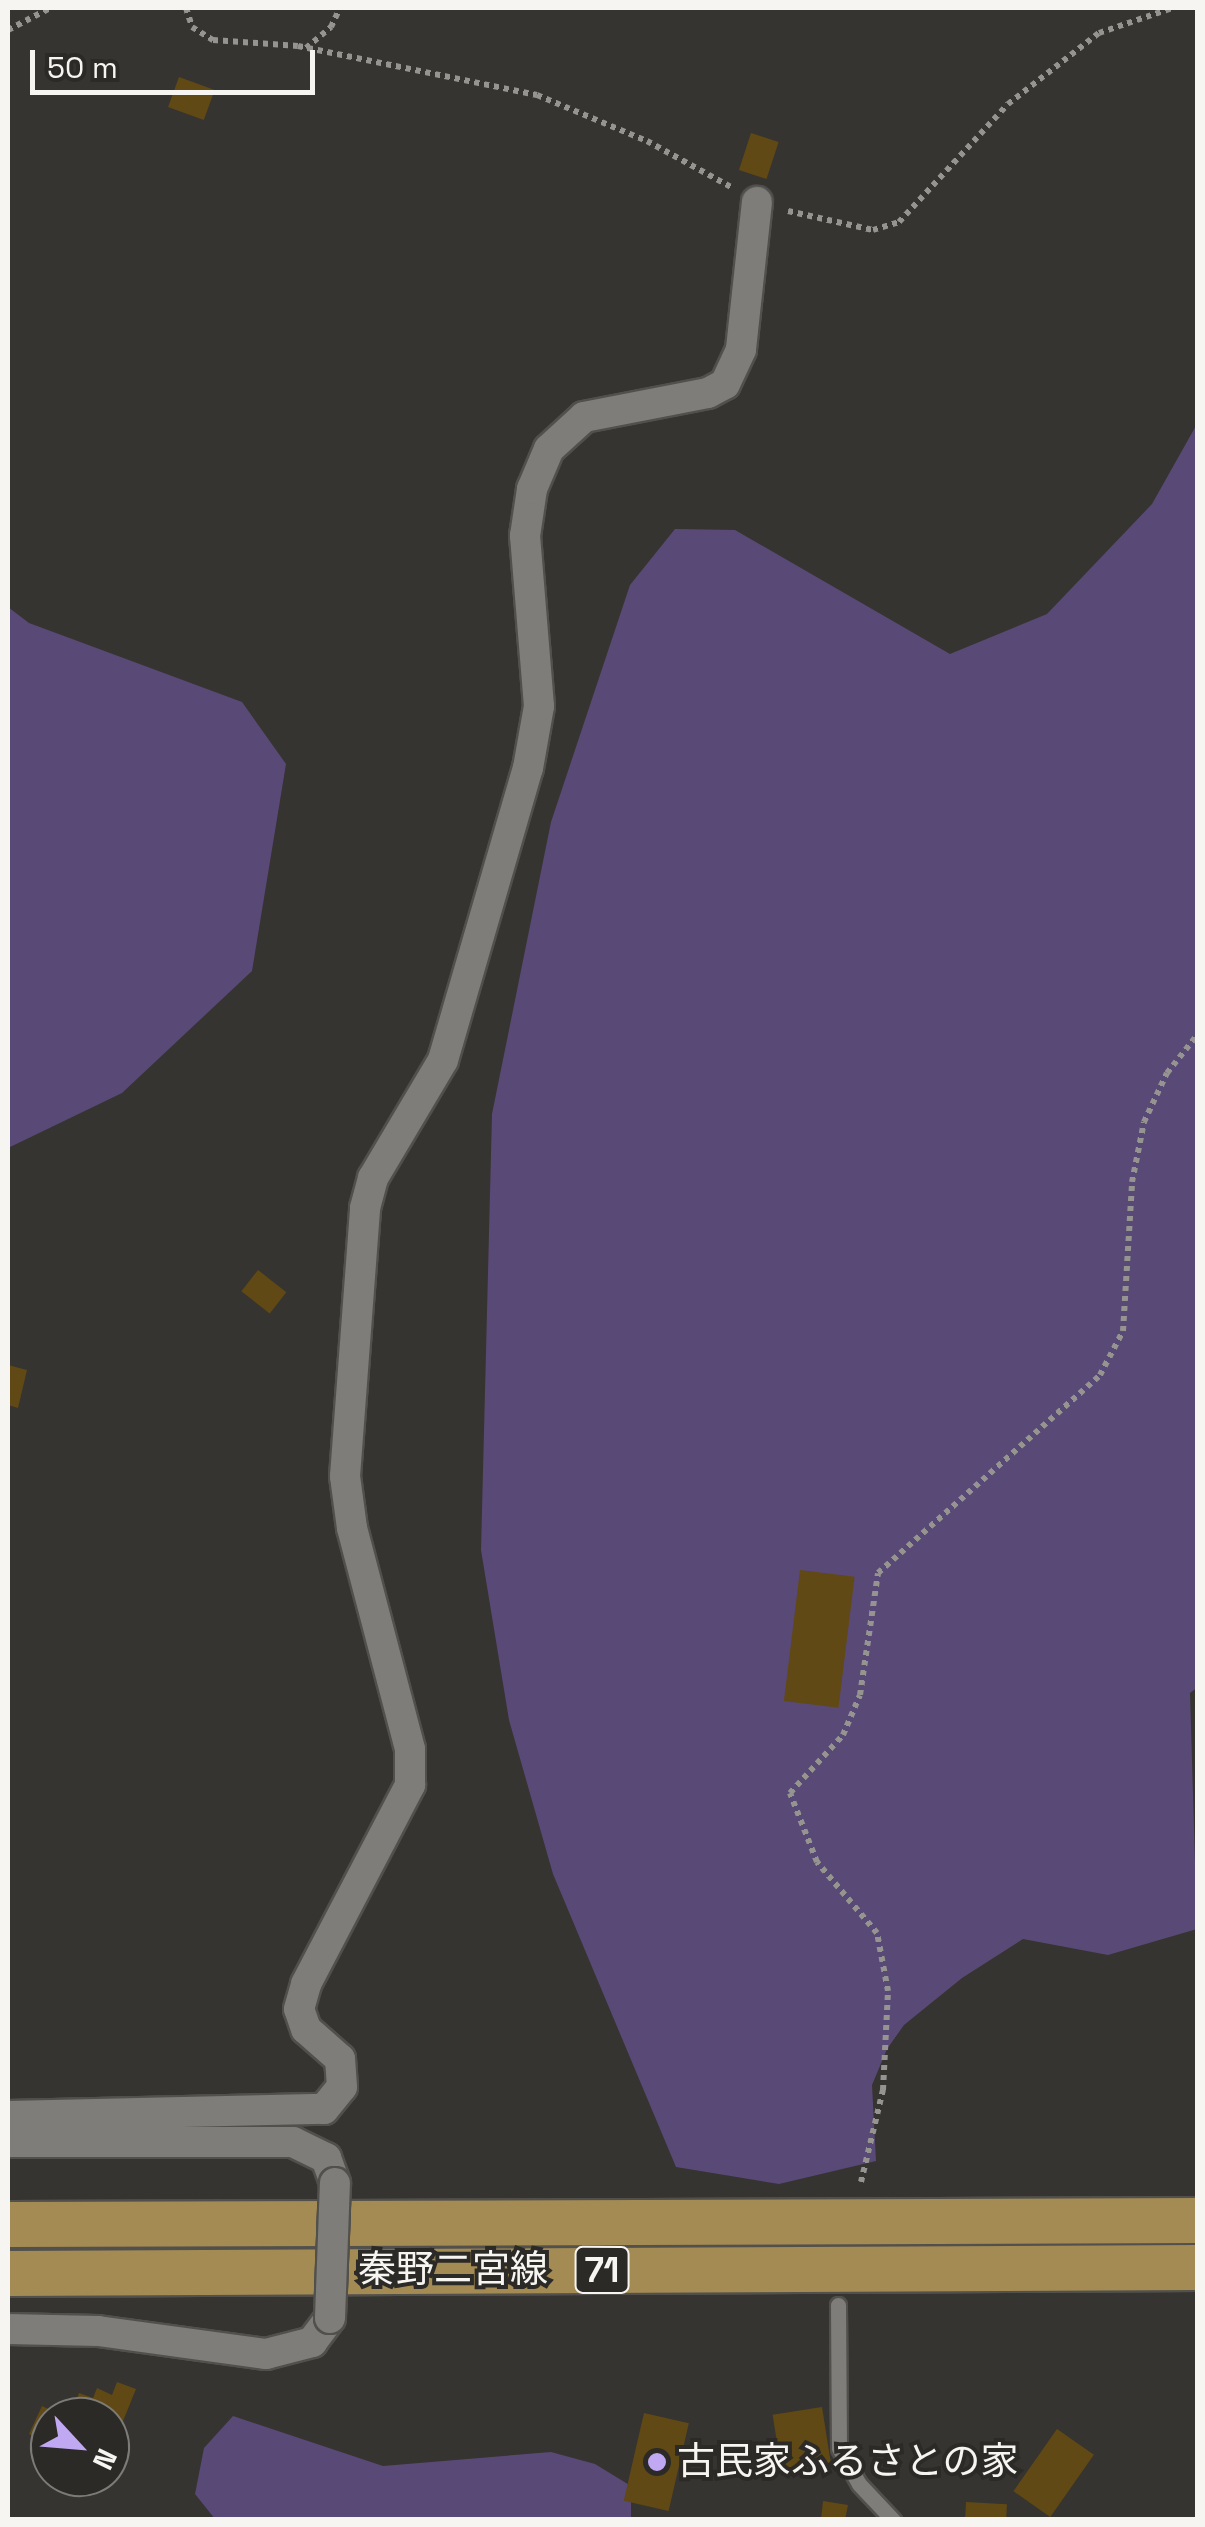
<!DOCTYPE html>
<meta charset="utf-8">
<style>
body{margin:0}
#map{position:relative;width:1205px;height:2527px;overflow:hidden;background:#363430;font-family:"Space Grotesk","Noto Sans JP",sans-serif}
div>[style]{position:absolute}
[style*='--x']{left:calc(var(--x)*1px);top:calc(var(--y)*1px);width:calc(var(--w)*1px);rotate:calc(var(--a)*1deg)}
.green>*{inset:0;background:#594976}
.building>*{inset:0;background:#604914;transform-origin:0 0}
.path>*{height:6px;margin-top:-3px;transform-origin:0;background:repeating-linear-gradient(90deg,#969491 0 5px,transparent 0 10px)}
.roads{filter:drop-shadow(2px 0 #51504c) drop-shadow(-2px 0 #51504c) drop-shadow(0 2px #51504c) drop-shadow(0 -2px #51504c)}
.lane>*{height:15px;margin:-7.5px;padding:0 7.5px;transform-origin:7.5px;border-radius:7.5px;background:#7f7d79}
.street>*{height:30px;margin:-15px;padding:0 15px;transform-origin:15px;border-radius:15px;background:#7f7d79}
.primary>*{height:45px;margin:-22.5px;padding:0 22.5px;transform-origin:22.5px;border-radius:22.5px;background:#a48b54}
.bridges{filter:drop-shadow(2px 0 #51504c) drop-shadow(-2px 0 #51504c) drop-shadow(0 2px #51504c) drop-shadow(0 -2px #51504c)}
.street-bridge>*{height:30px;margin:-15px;padding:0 15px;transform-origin:15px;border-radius:15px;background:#7f7d79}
.dots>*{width:28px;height:28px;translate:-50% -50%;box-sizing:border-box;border:5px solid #2c2a26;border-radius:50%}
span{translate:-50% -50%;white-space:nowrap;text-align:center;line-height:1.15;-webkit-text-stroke:8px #2c2a26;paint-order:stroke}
.shield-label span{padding:2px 8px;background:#2c2a26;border:2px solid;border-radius:8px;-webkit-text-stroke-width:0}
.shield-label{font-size:35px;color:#f6f5f2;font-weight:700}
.street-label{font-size:38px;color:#f6f5f2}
.poi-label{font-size:38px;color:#f6f5f2}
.left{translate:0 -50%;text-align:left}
.frame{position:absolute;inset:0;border:10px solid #f6f5f2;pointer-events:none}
.north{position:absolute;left:30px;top:2397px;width:100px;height:100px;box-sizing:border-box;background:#2c2a26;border:2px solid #7d7b78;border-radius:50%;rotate:116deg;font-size:28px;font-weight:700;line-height:40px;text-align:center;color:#f6f5f2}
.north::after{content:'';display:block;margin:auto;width:35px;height:45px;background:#c1a8f3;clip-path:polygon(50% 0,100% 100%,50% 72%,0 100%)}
.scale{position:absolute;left:30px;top:50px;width:285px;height:45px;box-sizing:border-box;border:5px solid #f6f5f2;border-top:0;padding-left:12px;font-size:30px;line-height:35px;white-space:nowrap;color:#f6f5f2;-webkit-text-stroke:8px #2c2a26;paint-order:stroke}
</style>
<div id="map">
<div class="green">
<i style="clip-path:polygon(1197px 424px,1198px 1687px,1190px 1693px,1197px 1929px,1108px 1955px,1023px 1939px,962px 1978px,904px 2025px,887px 2049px,872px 2085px,876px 2161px,779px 2184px,676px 2167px,553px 1874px,509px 1720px,481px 1550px,492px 1114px,551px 822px,630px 585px,675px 529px,735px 530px,950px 654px,1047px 614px,1152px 504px)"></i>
<i style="clip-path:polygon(8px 607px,29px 623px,242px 702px,286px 764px,252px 971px,122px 1093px,8px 1148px)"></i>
<i style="clip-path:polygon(233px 2416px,383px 2466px,551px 2452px,595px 2464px,631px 2486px,631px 2519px,215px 2519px,195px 2494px,204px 2448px)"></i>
</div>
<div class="building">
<i style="left:179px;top:77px;width:38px;height:32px;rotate:20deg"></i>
<i style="left:751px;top:133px;width:29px;height:39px;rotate:18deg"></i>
<i style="left:258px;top:1270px;width:36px;height:27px;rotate:38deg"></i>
<i style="clip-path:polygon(8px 1365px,27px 1370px,18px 1408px,8px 1405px)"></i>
<i style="left:800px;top:1570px;width:55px;height:132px;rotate:7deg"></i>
<i style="clip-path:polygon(117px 2382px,136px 2389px,110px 2453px,110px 2417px,72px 2412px,79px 2393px,93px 2398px,97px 2388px,112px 2395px)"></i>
<i style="clip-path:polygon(42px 2406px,65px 2417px,50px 2417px,50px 2444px,29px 2434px)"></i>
<i style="left:822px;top:2407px;width:59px;height:50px;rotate:81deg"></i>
<i style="left:644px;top:2413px;width:46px;height:90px;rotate:13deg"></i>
<i style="left:1057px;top:2429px;width:45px;height:76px;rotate:35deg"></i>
<i style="clip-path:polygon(823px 2501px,848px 2505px,845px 2520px,821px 2520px)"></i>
<i style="left:966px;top:2502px;width:41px;height:18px;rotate:3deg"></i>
</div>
<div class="path">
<i style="--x:186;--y:8;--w:20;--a:72"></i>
<i style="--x:192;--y:27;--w:25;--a:32"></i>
<i style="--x:213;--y:40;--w:85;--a:4"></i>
<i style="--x:298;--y:46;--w:244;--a:11.6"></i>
<i style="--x:537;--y:95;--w:119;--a:22.7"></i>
<i style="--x:647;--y:141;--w:96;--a:28.7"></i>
<i style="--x:8;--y:30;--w:47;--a:-27.6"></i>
<i style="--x:306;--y:48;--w:33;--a:-40"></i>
<i style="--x:331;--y:27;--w:21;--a:-65"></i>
<i style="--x:788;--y:211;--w:87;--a:12.6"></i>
<i style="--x:873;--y:230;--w:27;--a:-17"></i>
<i style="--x:899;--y:222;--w:161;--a:-47.3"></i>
<i style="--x:1008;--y:104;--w:115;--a:-38"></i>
<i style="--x:1099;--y:33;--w:77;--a:-18.9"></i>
<i style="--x:861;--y:2182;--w:95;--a:-76.6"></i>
<i style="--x:883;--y:2090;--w:99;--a:-87.1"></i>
<i style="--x:888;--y:1991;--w:59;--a:-100.7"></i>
<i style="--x:877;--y:1933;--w:93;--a:-130.2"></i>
<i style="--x:817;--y:1862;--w:74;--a:-111.4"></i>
<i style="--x:790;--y:1793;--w:79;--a:-47.6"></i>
<i style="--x:843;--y:1735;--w:43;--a:-67"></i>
<i style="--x:860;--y:1695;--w:123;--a:-81.6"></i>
<i style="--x:878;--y:1573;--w:297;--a:-41.7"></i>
<i style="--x:1100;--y:1375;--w:50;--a:-62.4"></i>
<i style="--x:1123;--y:1331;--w:149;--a:-86.5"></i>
<i style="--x:1132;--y:1182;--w:61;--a:-78.7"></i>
<i style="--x:1144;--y:1122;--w:54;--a:-64.9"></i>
<i style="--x:1167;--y:1073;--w:50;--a:-51.5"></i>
</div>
<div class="roads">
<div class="lane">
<i style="--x:838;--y:2305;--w:143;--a:89.6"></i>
<i style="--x:839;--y:2448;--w:41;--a:60.9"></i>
<i style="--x:859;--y:2484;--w:50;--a:46.6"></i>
</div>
<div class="street">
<i style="--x:8;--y:2116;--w:316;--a:-1.3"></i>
<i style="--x:324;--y:2109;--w:28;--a:-51"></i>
<i style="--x:342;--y:2087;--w:28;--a:-94"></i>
<i style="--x:340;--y:2059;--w:45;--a:-138.6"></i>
<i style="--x:306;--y:2029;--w:21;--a:-109"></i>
<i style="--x:299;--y:2009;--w:26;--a:-74"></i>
<i style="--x:306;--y:1984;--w:225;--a:-62.4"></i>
<i style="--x:410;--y:1785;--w:36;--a:-90"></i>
<i style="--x:410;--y:1749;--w:228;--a:-104.7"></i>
<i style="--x:352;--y:1528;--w:52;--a:-97.7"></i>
<i style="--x:345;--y:1476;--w:269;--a:-85.7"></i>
<i style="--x:365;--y:1208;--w:31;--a:-75"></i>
<i style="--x:373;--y:1178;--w:137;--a:-59.3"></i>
<i style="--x:443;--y:1060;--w:304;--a:-73.8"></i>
<i style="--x:528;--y:768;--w:63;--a:-79.9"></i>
<i style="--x:539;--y:706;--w:171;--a:-94.7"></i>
<i style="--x:525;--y:536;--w:48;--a:-81.5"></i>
<i style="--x:532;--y:489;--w:43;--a:-67"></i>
<i style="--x:549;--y:449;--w:47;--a:-42.4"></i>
<i style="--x:584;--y:417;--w:126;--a:-11"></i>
<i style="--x:708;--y:393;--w:19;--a:-28"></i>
<i style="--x:725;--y:384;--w:38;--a:-65"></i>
<i style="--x:741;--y:349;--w:148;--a:-83.8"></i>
<i style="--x:8;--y:2142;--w:285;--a:0"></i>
<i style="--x:293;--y:2142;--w:37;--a:26"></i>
<i style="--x:326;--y:2158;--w:27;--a:70"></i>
<i style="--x:8;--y:2329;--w:90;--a:1.3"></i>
<i style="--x:98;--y:2331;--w:170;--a:7.8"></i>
<i style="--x:266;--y:2354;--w:48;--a:-14.6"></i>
<i style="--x:312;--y:2342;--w:30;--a:-53"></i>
</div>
<div class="primary">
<i style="--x:8;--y:2224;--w:1190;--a:-0.19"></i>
<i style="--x:8;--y:2273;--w:1190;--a:-0.29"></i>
</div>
</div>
<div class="bridges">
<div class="street-bridge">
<i style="--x:330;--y:2318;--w:135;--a:-87.9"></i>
</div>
</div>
<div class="dots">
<i style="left:657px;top:2462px;background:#c1a8f3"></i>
</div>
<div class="shield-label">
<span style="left:602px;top:2270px">71</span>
</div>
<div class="street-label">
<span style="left:453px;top:2270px">秦野二宮線</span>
</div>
<div class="poi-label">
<span class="left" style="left:677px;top:2462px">古民家ふるさとの家</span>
</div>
<div class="frame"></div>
<div class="north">N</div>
<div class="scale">50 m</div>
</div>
